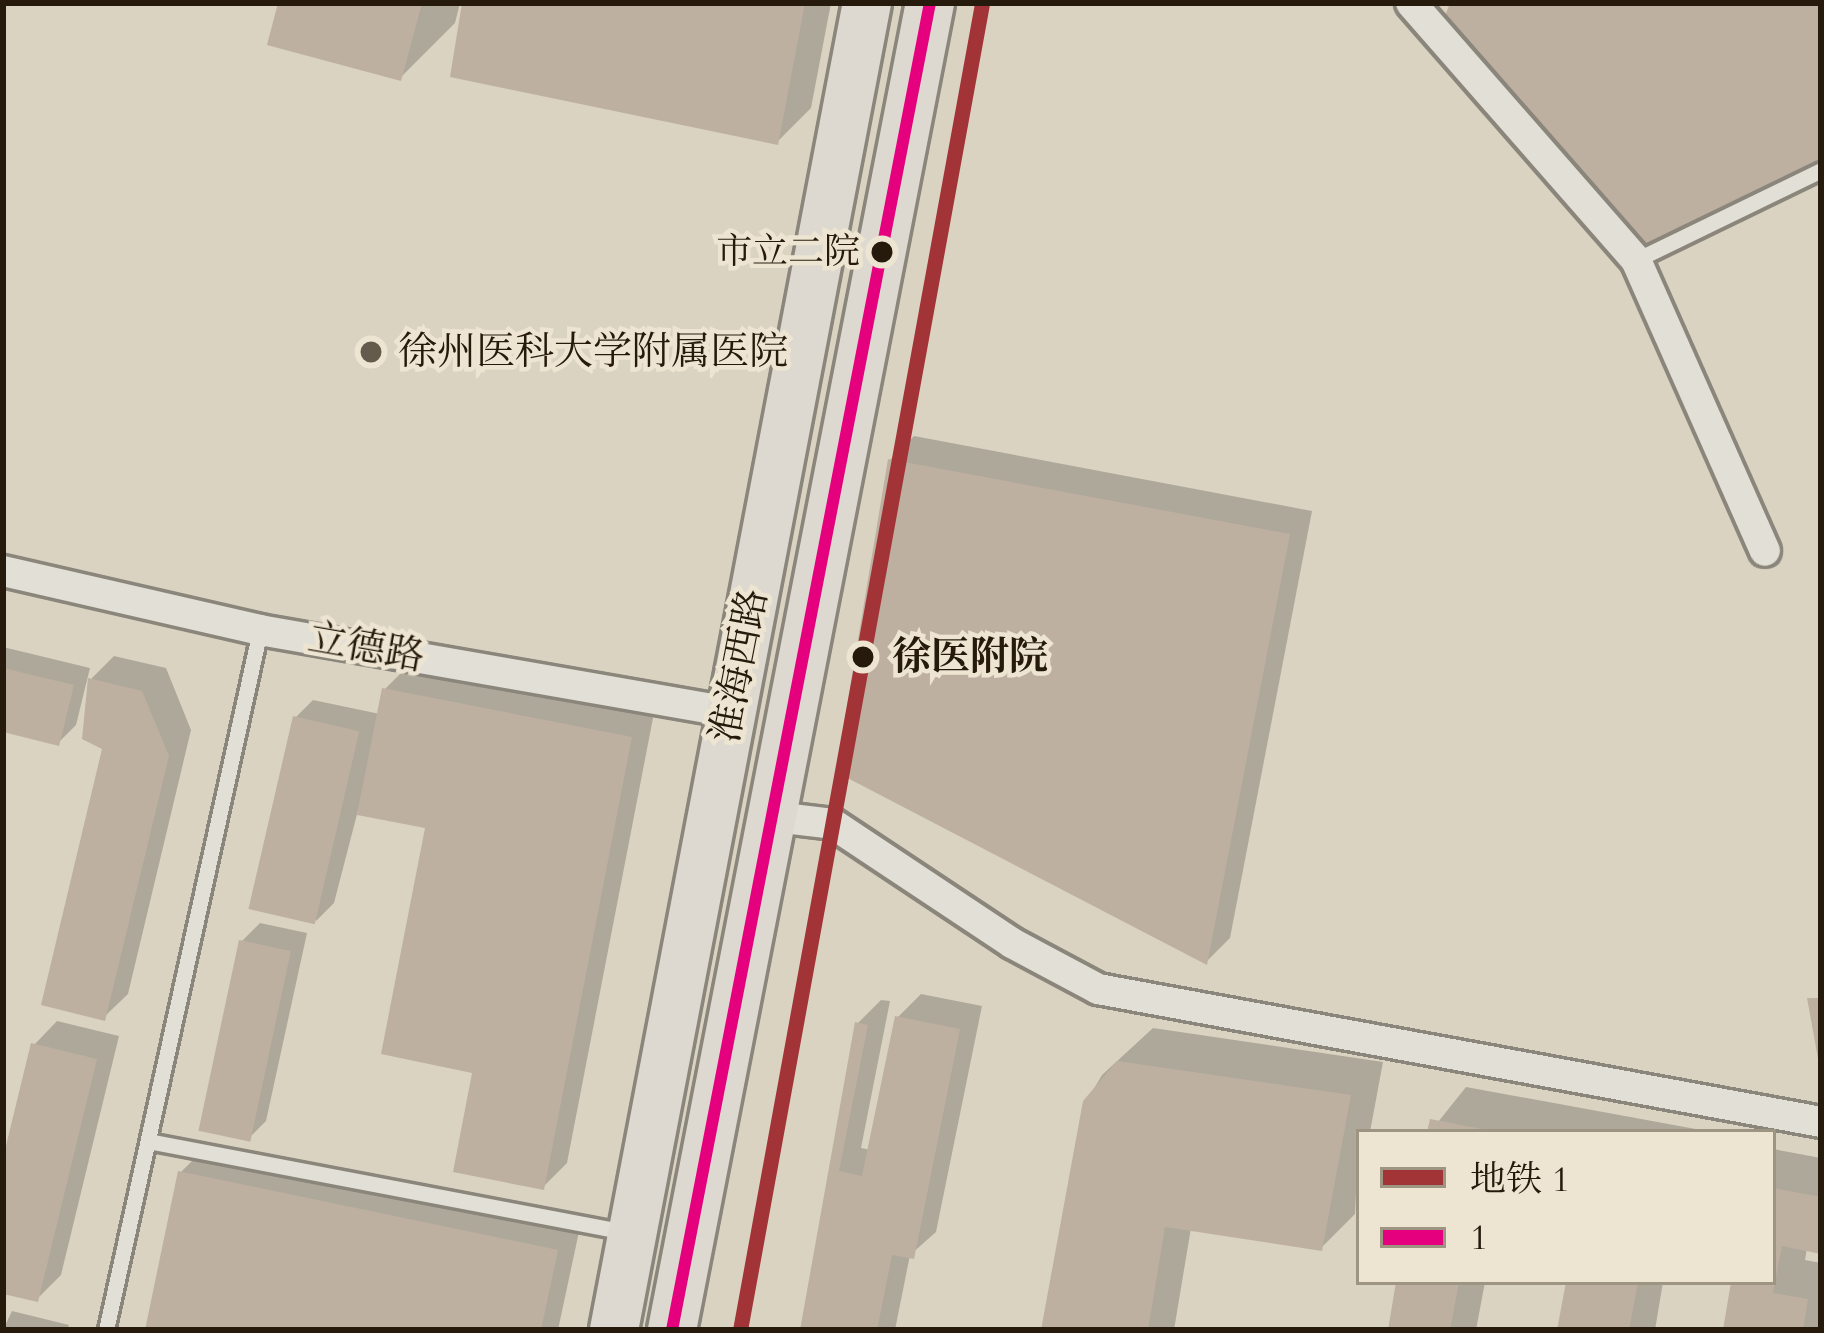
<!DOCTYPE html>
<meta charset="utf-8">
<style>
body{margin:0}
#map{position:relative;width:1824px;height:1333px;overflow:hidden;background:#dad3c2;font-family:Cardo,"Noto Serif SC",serif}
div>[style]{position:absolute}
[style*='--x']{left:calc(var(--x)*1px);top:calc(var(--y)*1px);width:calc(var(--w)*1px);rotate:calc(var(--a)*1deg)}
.shadow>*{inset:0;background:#0003}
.building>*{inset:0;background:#beb0a1;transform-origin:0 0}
.roads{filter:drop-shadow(3px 0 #8b867b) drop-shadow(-3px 0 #8b867b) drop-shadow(0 3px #8b867b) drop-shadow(0 -3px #8b867b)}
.service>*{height:15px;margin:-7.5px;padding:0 7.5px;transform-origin:7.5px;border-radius:7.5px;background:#e2dfd6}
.minor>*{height:30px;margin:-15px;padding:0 15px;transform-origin:15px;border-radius:15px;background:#e2dfd6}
.primary>*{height:48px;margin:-24px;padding:0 24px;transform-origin:24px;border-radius:24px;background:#ddd9d0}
.bus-1>*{height:12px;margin:-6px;padding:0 6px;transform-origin:6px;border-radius:6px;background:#e5007d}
.metro-1>*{height:15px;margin:-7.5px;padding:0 7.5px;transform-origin:7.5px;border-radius:7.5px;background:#a23337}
.dots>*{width:33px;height:33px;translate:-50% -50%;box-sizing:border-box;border:6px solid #ede5d1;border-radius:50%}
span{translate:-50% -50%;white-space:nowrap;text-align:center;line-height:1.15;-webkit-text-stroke:9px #ede5d1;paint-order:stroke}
.bus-label{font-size:36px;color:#251a0c}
.right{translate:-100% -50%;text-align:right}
.poi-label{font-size:39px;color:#251a0c}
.left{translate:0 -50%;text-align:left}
.street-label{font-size:39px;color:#251a0c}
.stop-label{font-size:39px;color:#251a0c;font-weight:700}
.frame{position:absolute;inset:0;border:6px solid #251a0c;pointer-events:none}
.legend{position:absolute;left:1356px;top:1129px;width:420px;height:156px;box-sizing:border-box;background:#ede5d1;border:3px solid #9d9482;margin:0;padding:15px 21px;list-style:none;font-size:36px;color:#251a0c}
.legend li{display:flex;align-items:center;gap:24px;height:60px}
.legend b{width:60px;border:3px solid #9d9482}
</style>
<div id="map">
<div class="shadow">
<i style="clip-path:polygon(282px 3px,460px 3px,455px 23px,400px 78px)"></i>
<i style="clip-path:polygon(465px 3px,831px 3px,811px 108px,777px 142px)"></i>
<i style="clip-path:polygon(914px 436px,1312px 511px,1230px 938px,1207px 961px,890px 460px)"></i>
<i style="clip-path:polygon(3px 647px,90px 668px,76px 725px,58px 743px,3px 729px)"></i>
<i style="clip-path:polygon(114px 656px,166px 668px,191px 730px,128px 994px,104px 1017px,106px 748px,88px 682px)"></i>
<i style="clip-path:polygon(408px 666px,654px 713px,567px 1163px,543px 1187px,476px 1070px,429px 826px,369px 768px,334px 903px,316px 921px,295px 718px,313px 700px,380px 714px,384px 690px)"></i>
<i style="clip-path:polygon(260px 923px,307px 933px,266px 1121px,248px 1139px,242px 941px)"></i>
<i style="clip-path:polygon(921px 994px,982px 1006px,936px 1232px,910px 1255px,895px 1330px,801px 1330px,857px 1024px,881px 1000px,890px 1001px,861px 1148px,871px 1150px,897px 1018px)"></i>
<i style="clip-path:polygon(57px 1021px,119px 1036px,61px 1275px,37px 1299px,3px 1291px,3px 1171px,34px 1045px)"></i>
<i style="clip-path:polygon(1153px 1028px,1383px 1062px,1370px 1132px,1359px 1132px,1355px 1214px,1321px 1248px,1191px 1228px,1174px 1330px,1044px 1330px,1086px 1102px,1102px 1075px)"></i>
<i style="clip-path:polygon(1466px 1087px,1712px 1132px,1430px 1132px)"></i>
<i style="clip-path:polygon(205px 1148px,580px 1227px,558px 1330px,148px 1330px,181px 1172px)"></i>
<i style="clip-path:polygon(1773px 1149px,1821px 1158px,1821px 1250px,1807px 1248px,1805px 1260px,1821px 1263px,1821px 1330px,1727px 1330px,1735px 1282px,1773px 1282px)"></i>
<i style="clip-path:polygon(1401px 1282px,1485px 1282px,1476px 1330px,1391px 1330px)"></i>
<i style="clip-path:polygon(1569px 1282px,1663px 1282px,1655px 1330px,1561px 1330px)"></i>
<i style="clip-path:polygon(12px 1311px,69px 1325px,67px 1330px,3px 1330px)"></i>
</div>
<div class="building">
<i style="clip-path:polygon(278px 3px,422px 3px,401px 81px,267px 45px)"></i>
<i style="clip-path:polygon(462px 3px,805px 3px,778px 145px,450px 77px)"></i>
<i style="clip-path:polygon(1450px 3px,1821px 3px,1821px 170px,1636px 260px,1438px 34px)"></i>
<i style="clip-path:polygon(888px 459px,1290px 534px,1207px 965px,836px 772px)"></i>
<i style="clip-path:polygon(3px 668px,74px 685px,59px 746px,3px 732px)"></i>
<i style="clip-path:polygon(88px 678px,142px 691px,169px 756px,105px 1021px,41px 1005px,102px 749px,82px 739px)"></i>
<i style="clip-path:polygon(382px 688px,632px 737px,544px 1190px,453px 1172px,472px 1073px,381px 1054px,425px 828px,357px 815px)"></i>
<i style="left:293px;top:716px;width:68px;height:198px;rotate:13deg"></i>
<i style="left:239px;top:940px;width:53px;height:195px;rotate:12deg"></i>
<i style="clip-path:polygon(1807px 998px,1821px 998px,1821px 1063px,1819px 1064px)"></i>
<i style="clip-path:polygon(895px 1016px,960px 1029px,914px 1259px,892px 1255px,877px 1330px,800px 1330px,855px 1022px,868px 1025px,839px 1171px,862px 1176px)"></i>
<i style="clip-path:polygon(31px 1043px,97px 1059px,38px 1302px,3px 1294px,3px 1158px)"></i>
<i style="clip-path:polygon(1117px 1061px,1351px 1095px,1322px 1251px,1165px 1227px,1148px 1330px,1041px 1330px,1083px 1101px)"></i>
<i style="clip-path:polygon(1430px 1119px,1487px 1130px,1487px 1132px,1427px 1132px)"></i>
<i style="clip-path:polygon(178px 1171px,558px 1250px,541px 1330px,145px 1330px)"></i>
<i style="clip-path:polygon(1773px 1188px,1821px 1197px,1821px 1254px,1782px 1246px,1775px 1281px)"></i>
<i style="clip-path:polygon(1396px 1282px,1459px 1282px,1450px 1330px,1388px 1330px)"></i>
<i style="clip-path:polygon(1566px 1282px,1638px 1282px,1629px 1330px,1557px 1330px)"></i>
<i style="clip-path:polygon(1731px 1282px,1775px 1282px,1773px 1293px,1808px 1299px,1803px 1330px,1723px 1330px)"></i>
</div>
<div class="roads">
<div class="service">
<i style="--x:1636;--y:260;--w:206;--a:-25.9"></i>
<i style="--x:148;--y:1141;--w:490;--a:10.8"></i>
<i style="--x:106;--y:1330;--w:717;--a:-77.59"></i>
</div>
<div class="minor">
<i style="--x:1411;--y:3;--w:342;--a:48.8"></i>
<i style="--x:1636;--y:260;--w:318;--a:66.1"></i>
<i style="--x:3;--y:571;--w:264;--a:12.9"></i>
<i style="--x:260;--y:630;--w:479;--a:9.9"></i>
<i style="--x:767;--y:816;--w:66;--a:6.9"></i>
<i style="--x:833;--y:824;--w:215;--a:33.6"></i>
<i style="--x:1012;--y:943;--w:98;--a:28.1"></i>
<i style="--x:1098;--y:989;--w:735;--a:10.42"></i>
</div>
<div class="primary">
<i style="--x:614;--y:1330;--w:1351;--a:-79.21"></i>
<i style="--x:672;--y:1330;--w:1352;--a:-79"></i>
</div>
</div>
<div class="bus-1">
<i style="--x:672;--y:1330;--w:1352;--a:-79"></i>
</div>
<div class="metro-1">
<i style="--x:740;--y:1330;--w:1349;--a:-79.66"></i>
</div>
<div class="dots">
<i style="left:882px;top:252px;background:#251a0c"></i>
<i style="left:371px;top:352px;background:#645b4c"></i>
<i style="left:863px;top:657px;background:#251a0c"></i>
</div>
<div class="bus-label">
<span class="right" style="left:860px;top:252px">市立二院</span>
</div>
<div class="poi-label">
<span class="left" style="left:398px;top:352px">徐州医科大学附属医院</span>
</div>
<div class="street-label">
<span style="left:366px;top:648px;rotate:10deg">立德路</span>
<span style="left:740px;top:666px;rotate:-79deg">淮海西路</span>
</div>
<div class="stop-label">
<span class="left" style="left:892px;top:657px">徐医附院</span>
</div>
<div class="frame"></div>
<ul class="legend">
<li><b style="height:15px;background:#a23337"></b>地铁 1</li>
<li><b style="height:15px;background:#e5007d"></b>1</li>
</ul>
</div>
